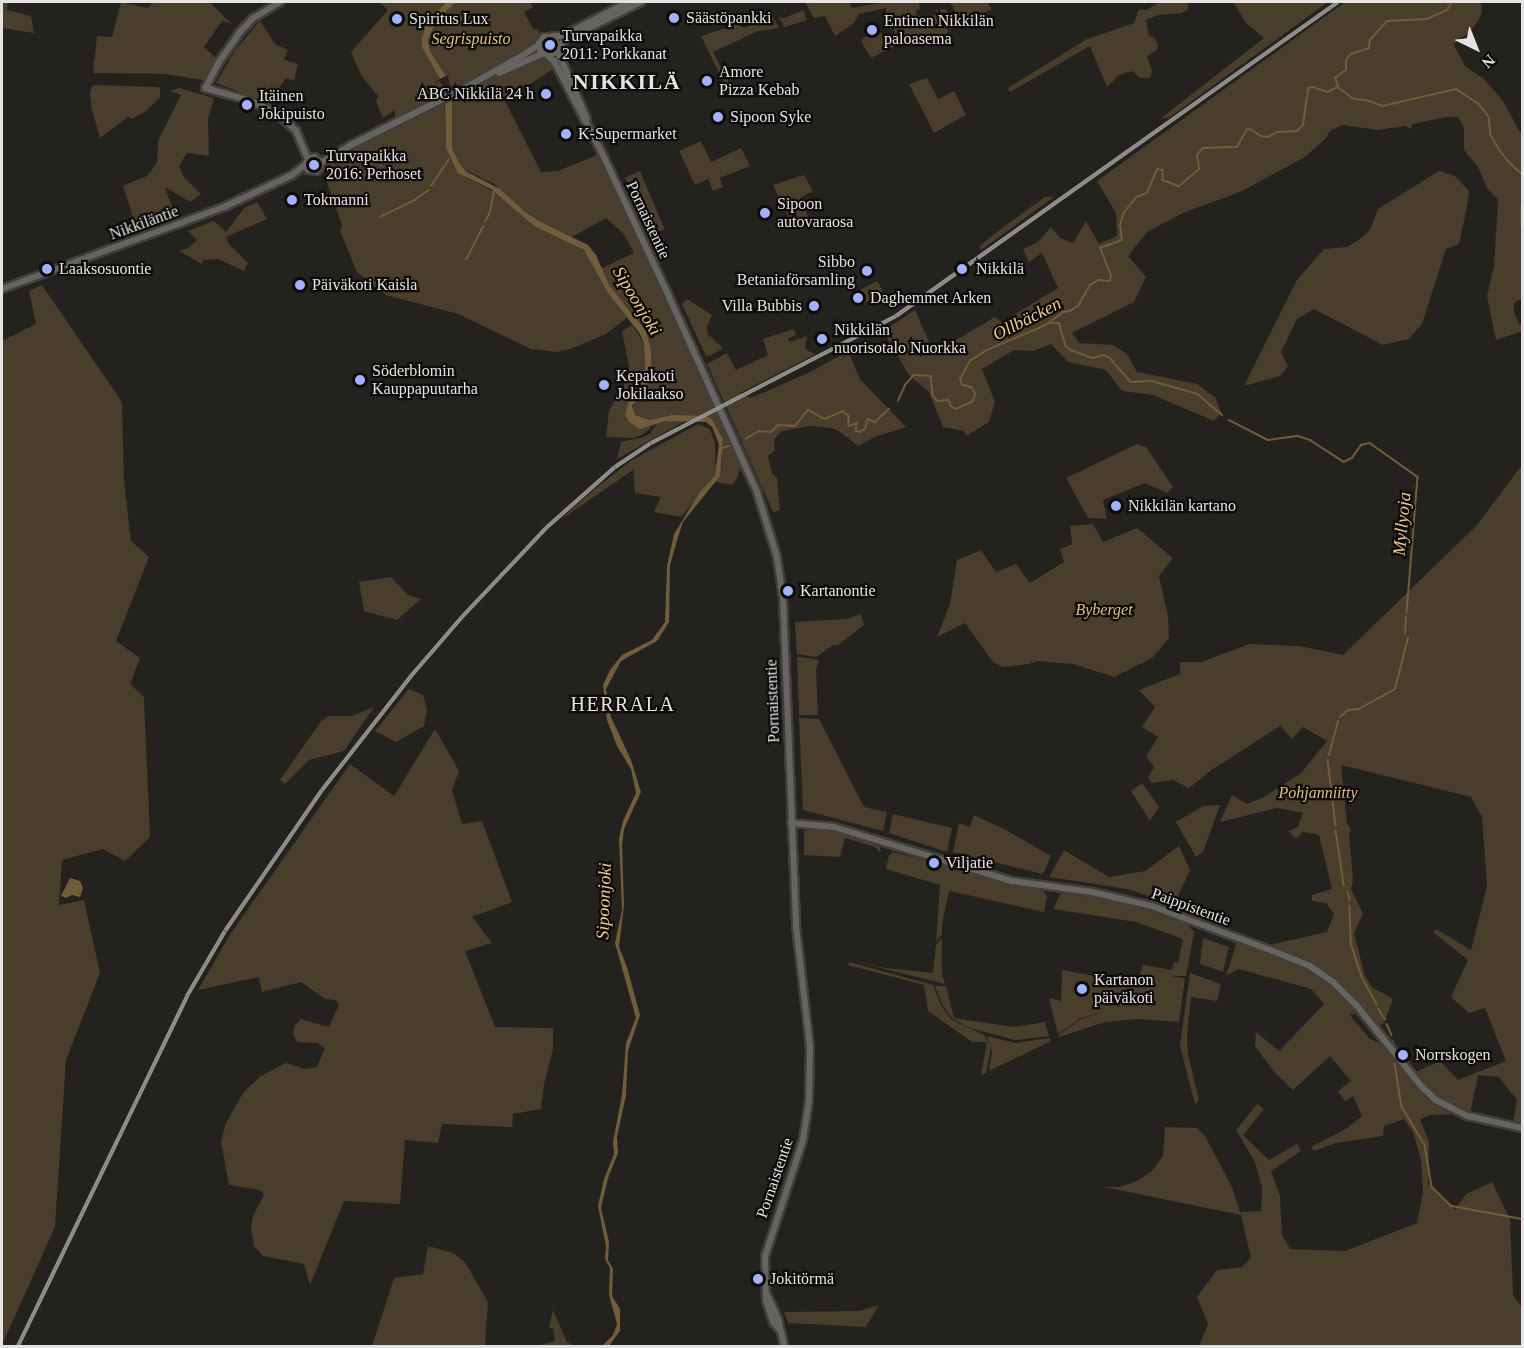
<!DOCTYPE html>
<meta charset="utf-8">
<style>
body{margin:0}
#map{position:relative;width:1524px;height:1348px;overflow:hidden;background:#24221e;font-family:Georgia,serif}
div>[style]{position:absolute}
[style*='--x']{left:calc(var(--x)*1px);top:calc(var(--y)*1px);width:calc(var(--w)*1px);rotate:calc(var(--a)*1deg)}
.green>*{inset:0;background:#493d2b;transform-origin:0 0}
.water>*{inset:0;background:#715c3b}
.stream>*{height:1.5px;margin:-0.75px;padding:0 0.75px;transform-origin:0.75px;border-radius:0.75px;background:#715c3b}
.roads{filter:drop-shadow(2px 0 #413f3c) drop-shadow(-2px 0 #413f3c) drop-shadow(0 2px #413f3c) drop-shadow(0 -2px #413f3c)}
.tertiary>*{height:6px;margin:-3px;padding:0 3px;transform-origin:3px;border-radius:3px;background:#666460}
.rail>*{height:4px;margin-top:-2px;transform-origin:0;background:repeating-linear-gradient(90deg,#0d0c0a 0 4.5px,#969491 0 9px);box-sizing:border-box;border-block:2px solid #969491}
.dots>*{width:16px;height:16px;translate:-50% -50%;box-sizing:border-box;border:3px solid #0d0c0a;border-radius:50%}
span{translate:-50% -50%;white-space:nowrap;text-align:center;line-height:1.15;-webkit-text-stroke:4.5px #0d0c0a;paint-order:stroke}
.poi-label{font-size:16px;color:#e5e3e1}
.left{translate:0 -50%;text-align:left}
.right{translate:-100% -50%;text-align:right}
.park-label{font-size:16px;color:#e1bc83;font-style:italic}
.street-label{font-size:16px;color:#e5e3e1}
.water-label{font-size:18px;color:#efc990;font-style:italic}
.quarter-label{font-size:20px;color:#e5e3e1;letter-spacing:1.5px}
.district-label{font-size:22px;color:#e5e3e1;font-weight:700;letter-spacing:1.5px}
.frame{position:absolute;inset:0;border:3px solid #e5e3e1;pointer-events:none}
.north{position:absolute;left:1446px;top:18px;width:60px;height:60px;-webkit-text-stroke:4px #0d0c0a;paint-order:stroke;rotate:137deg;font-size:16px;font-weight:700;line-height:24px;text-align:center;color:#e5e3e1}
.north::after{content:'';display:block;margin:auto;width:21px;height:27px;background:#e5e3e1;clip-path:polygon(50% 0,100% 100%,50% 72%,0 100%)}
</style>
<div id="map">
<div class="green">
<i style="clip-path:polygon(2px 2px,8px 2px,7px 10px,31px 16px,34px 33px,2px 28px)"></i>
<i style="clip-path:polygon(121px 2px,148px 8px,154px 2px,209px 2px,232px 24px,222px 21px,204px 47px,216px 58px,203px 80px,164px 74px,93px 73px,97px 36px,112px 37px)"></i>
<i style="clip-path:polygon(379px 2px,446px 2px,426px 24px,422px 38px,422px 46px,440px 79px,433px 84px,440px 81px,444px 89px,446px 148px,466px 177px,498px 194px,534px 226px,577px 245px,588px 254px,608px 292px,627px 318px,606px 334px,573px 348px,558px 352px,531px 349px,458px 314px,386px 295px,357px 272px,340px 231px,342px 225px,326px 180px,330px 162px,379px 136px,378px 132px,395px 123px,395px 110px,383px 118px,376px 101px,378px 96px,361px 75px,351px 52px,388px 10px)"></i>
<i style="clip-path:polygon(456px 2px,530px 2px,533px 7px,524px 12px,533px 29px,538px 29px,540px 38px,537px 44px,452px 94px,448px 77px,450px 75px,446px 76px,430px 51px,428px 40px,436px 21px)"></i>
<i style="clip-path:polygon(805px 2px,849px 2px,852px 8px,885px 2px,919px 2px,920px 9px,916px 10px,917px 16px,926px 16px,937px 15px,936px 10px,946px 9px,948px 14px,955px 11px,950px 2px,987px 2px,992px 9px,950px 29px,937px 46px,931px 35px,915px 36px,871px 58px,861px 41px,864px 37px,883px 33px,885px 38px,895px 35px,892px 14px,886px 13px,886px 8px,859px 14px,853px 24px,835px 36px,825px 16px,814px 18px)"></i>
<i style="clip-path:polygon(1159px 2px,1188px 2px,1188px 9px,1182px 13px,1158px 15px,1146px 20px,1149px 36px,1155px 38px,1158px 44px,1157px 50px,1147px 56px,1152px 71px,1150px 78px,1140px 78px,1132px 71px,1119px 75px,1107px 87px,1090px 46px,1010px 92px,1008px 88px,1087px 39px,1134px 23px,1139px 9px,1147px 10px)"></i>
<i style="clip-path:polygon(1233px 2px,1328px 2px,1170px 117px,1160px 119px,1264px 38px,1246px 23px)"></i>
<i style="clip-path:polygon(1345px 2px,1481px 2px,1482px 12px,1478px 21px,1469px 33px,1457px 40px,1454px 45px,1465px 66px,1484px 79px,1503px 101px,1522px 136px,1522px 298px,1514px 303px,1514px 312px,1519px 324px,1522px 325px,1522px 331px,1496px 340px,1487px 296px,1494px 267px,1498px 200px,1487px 188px,1478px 167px,1464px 150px,1464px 128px,1458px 117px,1447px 117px,1412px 124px,1411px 129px,1405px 126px,1378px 130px,1342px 125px,1330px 131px,1325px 139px,1305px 157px,1240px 192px,1183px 213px,1147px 232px,1128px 256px,1146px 277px,1134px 302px,1072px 333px,1079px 343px,1113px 345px,1127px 354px,1137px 372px,1197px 384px,1215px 397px,1221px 412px,1214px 421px,1153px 395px,1122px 391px,1106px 370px,1068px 362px,1051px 344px,1033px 351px,1014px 350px,982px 369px,995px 402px,989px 422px,966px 436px,964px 431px,943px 427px,929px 392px,909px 375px,883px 331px,915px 310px,934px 353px,995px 317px,1002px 322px,1058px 288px,1042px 253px,1029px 262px,1023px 249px,1038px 242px,1051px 227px,1060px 238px,1073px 243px,1086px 221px,1099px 244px,1117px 236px,1116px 213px,1097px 181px)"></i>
<i style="clip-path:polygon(803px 10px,807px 20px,784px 27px,779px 17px,785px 18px)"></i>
<i style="clip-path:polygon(772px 16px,779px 28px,758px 31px,713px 52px,730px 85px,727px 89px,701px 36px,738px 24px,744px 28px)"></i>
<i style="clip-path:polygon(260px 21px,276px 45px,288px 50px,284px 60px,298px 64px,294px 81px,286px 78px,269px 103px,216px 83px,236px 49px)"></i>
<i style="clip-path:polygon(543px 56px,551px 62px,553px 69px,523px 89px,521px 85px,506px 93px,507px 96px,504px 99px,541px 172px,558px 171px,602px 153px,742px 460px,738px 477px,732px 485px,716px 482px,721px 469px,723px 439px,712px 419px,672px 415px,649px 420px,635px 415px,632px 410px,635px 401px,648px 386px,652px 376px,651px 350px,635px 317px,609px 285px,600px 269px,634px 253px,623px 233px,606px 218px,572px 237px,551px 229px,524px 211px,494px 184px,467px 171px,460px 164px,452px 149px,452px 96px)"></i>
<i style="clip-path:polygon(927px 78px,938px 99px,954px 91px,966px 115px,934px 133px,909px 84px)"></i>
<i style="clip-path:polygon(97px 85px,158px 87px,160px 88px,160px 97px,146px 111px,132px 119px,128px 117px,100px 138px,92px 110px,90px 93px,92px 86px)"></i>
<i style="clip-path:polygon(179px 88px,214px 98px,208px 119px,209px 156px,187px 153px,179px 166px,183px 176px,201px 194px,190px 202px,165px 187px,175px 215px,135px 223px,123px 186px,147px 176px,157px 163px,158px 141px,181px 95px,170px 91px)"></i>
<i style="clip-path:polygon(701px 141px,711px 162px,741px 148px,750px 166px,720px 178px,723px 187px,713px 191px,708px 179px,695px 185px,679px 151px)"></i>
<i style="left:640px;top:171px;width:63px;height:16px;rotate:67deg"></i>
<i style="clip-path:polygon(1439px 171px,1455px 176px,1469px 191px,1467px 207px,1459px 244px,1446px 249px,1422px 324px,1409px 339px,1383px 345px,1314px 309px,1297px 319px,1281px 352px,1288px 366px,1280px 376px,1244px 386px,1297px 280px,1324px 249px,1347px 247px,1360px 239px,1370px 230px,1378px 209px)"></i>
<i style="clip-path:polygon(804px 175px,813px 191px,800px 198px,809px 218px,793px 227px,773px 185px)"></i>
<i style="clip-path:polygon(1045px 197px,1054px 197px,981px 250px,979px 247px,994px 234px)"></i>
<i style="clip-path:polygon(257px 202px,267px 219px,226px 237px,228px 243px,248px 263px,244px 271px,218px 259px,203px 260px,202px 264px,179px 251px,188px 248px,197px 240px,188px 231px,214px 221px,226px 232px,244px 208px)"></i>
<i style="clip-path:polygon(877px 281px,883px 291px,861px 306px,860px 303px,864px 300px,858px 291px)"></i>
<i style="clip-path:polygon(42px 285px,122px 402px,124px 481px,131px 541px,149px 557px,116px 641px,140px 658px,130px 684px,144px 697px,150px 837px,125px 861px,103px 849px,62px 860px,59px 905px,84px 900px,100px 973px,66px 1060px,55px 1227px,2px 1345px,2px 341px,36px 324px,29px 291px)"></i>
<i style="clip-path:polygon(687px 299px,712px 315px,707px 327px,708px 334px,723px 348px,712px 355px,706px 356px,691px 324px,682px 304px)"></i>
<i style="clip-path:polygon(632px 325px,644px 343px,645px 368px,637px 392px,628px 403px,626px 415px,651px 427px,645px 433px,634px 438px,606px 437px,609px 411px,627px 379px,629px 367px,622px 331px)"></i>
<i style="clip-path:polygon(794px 329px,796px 335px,788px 338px,789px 342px,807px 336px,805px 347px,808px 351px,816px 354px,740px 393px,751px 398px,812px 371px,848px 351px,860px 379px,906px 427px,877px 436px,858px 446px,839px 431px,831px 428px,811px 426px,782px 431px,774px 439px,775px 450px,768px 456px,772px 473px,777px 478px,779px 501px,780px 511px,773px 512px,707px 364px,727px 353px,736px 370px,768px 355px,763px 339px)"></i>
<i style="clip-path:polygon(666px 421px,685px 421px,617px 459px,621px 442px,644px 437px,650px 434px,657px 424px)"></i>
<i style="clip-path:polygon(698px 424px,710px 429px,715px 443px,716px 476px,681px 517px,654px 512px,661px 497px,635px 493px,633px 470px,559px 521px,592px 491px,632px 460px)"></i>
<i style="clip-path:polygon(1137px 444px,1146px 447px,1173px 487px,1167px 493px,1145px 483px,1103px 500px,1107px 519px,1088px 518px,1066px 478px)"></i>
<i style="clip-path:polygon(1522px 465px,1522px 1125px,1513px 1123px,1517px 1100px,1499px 1077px,1478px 1075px,1470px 1114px,1437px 1098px,1414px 1073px,1440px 1061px,1458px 1080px,1506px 1061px,1485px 1008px,1469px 1013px,1451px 997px,1468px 960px,1433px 932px,1436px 929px,1471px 950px,1487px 886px,1482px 817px,1471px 797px,1341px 765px,1347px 823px,1351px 830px,1349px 833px,1353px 880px,1351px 889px,1363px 914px,1354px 933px,1365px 976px,1373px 988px,1393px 999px,1384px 1023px,1375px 1029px,1362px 1012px,1350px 1015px,1369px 1038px,1384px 1046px,1433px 1103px,1456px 1114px,1431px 1115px,1420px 1119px,1429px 1142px,1428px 1184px,1455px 1210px,1466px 1194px,1492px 1182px,1510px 1219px,1513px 1295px,1522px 1308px,1522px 1346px,1199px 1346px,1208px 1324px,1197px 1297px,1217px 1270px,1242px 1267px,1251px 1258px,1241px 1215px,1104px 1187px,1120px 1187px,1137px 1181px,1152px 1171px,1163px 1156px,1165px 1127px,1197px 1128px,1205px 1136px,1232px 1187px,1240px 1212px,1261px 1211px,1262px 1188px,1255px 1162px,1236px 1130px,1257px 1104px,1264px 1109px,1243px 1135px,1269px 1160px,1297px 1144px,1301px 1151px,1271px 1171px,1280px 1196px,1282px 1235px,1290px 1249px,1345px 1251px,1417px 1223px,1423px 1193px,1421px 1160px,1413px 1132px,1404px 1119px,1384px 1126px,1383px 1136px,1336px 1143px,1314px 1151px,1311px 1147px,1346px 1129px,1362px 1116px,1353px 1096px,1345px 1101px,1338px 1091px,1351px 1081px,1330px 1056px,1293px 1090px,1274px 1072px,1255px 1046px,1256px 1032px,1279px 1051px,1324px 1004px,1311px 989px,1239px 969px,1226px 976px,1238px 938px,1273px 950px,1273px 944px,1327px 932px,1334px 914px,1326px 903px,1312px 901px,1312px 895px,1332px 889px,1319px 835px,1303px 832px,1296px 839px,1288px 831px,1298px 827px,1303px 813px,1277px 808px,1220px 822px,1232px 795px,1247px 804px,1266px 796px,1301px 773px,1327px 741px,1303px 727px,1292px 739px,1280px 726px,1213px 769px,1189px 788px,1173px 780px,1152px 783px,1148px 778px,1154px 767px,1146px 756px,1158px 737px,1142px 727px,1155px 707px,1139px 690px,1180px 674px,1180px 662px,1201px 662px,1250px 644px,1300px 646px,1343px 655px,1477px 525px)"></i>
<i style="clip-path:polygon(1093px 524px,1103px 542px,1137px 528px,1173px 558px,1159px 576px,1168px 616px,1169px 638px,1152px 658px,1114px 677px,1073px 664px,1037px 661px,1029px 664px,1003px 667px,993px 662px,965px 623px,937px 637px,950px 604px,957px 560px,981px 550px,996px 572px,1016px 564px,1030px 583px,1064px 562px,1060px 549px,1072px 544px,1070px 526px)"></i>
<i style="clip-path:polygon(391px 577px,408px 595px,421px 599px,397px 620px,364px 611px,359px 582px)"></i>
<i style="clip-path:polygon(861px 614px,864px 625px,838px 645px,833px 645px,816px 657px,797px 654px,795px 622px,846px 619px)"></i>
<i style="clip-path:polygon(800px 657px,819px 660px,816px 670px,818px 715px,799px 715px,797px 658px)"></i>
<i style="clip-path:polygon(409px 689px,423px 695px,427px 709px,424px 726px,396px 742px,375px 731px)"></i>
<i style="clip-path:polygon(374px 707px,344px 751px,309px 760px,285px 784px,280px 780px,321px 721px,329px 716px,352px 716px)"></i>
<i style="clip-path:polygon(799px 718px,819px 719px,864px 807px,887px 812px,883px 831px,803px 810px)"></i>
<i style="clip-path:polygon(435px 729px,459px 771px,452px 790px,462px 824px,482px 821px,512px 902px,472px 917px,492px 943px,465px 951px,495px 1027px,553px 1028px,553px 1049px,544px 1084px,541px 1109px,513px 1114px,512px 1127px,442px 1124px,438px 1143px,405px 1140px,400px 1204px,344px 1201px,310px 1285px,304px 1264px,263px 1256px,254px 1246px,251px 1228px,253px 1216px,264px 1195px,260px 1190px,229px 1185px,221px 1141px,226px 1123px,243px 1093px,261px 1076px,286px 1063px,305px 1069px,317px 1067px,325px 1048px,317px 1043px,297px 1042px,293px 1034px,295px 1025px,301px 1019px,329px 1027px,339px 1004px,335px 1000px,325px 999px,301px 982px,262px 992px,259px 977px,198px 990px,231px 933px,350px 764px,394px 796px)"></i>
<i style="clip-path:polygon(1142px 783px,1159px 807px,1150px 821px,1131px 791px)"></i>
<i style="clip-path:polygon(1220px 805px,1203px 852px,1196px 857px,1176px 822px,1203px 806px)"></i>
<i style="clip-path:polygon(893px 814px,952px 828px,947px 852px,889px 833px)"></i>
<i style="clip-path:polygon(974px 815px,1006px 830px,1051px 856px,1043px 874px,953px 852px,959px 823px,970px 827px)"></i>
<i style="clip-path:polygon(812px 830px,833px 831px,880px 845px,880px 853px,875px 847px,845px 838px,840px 857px,804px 855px,804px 831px)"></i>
<i style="clip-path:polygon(1179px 846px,1190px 870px,1174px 904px,1127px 889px,1049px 877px,1064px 850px,1109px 877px,1145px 871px)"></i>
<i style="clip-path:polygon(893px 852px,1043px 891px,1047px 896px,1044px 912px,949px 891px,942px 924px,942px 934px,936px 942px,940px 885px,886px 869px,889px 855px)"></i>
<i style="clip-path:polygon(1061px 893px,1120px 901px,1187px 924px,1194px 932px,1186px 976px,1170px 976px,1185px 978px,1179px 1022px,1138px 1019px,1105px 1022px,1059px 1037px,1058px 1035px,1081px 1019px,1107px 1011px,1081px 1018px,1058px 1034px,1049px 998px,1061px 1001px,1062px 970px,1137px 984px,1143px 965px,1172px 970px,1174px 962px,1178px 963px,1183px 939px,1136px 922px,1053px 909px)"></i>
<i style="clip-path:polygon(942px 938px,942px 974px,945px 984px,853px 961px,885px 968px,933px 973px,936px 945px)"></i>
<i style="clip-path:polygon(1203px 938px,1229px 947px,1223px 972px,1200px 964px)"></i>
<i style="clip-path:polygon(849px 962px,933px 985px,942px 1007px,952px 1020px,984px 1035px,990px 1045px,990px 1051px,986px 1073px,981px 1075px,987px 1042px,972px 1042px,928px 1011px,924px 985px,848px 965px)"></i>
<i style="clip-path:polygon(1190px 973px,1221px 984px,1217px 1001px,1191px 997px,1187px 1034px,1188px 1054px,1199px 1100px,1195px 1104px,1180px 1046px)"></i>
<i style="clip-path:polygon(935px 986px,946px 986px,954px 1018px,1014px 1027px,1045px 1022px,1049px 1036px,1015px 1040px,970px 1028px,953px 1019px,943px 1006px)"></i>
<i style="clip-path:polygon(987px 1036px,1016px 1043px,1049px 1038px,1051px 1041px,989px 1071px,992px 1052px)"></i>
<i style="clip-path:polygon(428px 1246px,453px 1253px,465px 1262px,488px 1302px,485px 1346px,372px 1346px,394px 1278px,423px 1274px)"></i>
<i style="clip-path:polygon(879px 1305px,866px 1327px,788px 1323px,784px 1312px,859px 1311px)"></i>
<i style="clip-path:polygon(553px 1310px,567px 1342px,574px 1346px,537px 1346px,555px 1341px,553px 1329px,549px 1327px)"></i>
</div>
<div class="water">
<i style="clip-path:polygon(446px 2px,456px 2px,436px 21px,428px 40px,430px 51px,446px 76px,440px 79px,422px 47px,422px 38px,426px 24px)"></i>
<i style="clip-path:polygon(452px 96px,452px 149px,460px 164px,467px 172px,500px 189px,524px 211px,539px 221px,588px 245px,596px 255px,609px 285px,646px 331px,651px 350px,652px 376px,648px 386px,632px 406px,635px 415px,649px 420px,672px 415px,706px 416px,712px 419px,723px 439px,720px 476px,683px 522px,678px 537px,670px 565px,669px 622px,657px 641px,621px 661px,606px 689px,611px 717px,631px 760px,641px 792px,624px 829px,622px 845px,624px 905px,619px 947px,627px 967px,640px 1015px,628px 1051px,626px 1095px,617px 1137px,618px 1153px,608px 1178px,601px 1208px,609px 1242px,608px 1260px,613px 1269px,612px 1296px,620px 1309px,620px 1331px,609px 1346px,603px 1345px,613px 1335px,617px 1324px,609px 1295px,610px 1268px,605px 1259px,606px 1246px,598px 1206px,604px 1179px,614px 1154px,613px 1142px,622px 1095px,626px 1043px,636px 1018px,615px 943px,622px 910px,619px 838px,623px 821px,636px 793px,631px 769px,617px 746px,607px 720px,603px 685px,610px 670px,622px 655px,652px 640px,665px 622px,667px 566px,674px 534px,700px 492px,715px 476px,719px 444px,712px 427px,706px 422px,666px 421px,640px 429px,629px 422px,625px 415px,628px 403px,637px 392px,645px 368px,644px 343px,640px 334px,608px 293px,584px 250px,534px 226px,491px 189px,458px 173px,446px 148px,445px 99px)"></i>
<i style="clip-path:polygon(70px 878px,80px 881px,83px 888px,80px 897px,72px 895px,66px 898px,61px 896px)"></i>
</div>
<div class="stream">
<i style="--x:1338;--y:87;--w:20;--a:37"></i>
<i style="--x:1354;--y:99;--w:12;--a:5"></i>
<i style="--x:1366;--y:100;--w:18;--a:19"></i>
<i style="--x:1383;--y:106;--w:75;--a:-13.1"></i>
<i style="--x:1456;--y:89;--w:27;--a:33"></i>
<i style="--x:1479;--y:104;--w:16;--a:52"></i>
<i style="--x:1489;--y:117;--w:18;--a:84"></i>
<i style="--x:1491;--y:135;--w:16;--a:60"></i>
<i style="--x:1499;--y:149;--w:15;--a:53"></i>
<i style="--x:1508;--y:161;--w:19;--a:43"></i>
<i style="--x:431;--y:186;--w:32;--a:-56"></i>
<i style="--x:1522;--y:206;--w:20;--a:90"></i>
<i style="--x:380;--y:217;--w:37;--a:-26"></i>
<i style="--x:413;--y:201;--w:19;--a:-35"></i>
<i style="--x:485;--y:222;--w:11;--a:-63"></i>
<i style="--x:490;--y:212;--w:20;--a:-79"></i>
<i style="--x:466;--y:260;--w:38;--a:-63"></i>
<i style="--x:1050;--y:323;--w:9;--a:0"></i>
<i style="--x:1059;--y:323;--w:24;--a:73"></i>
<i style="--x:1066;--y:346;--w:6;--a:39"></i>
<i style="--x:1071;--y:350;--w:23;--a:20"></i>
<i style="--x:1093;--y:358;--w:11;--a:-15"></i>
<i style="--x:1104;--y:355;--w:7;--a:27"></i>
<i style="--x:1110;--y:358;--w:32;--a:49"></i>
<i style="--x:1131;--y:382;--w:21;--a:-3"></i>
<i style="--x:1152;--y:381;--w:48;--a:15.8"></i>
<i style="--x:1198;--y:394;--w:32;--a:41"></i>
<i style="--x:898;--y:401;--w:17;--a:-66"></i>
<i style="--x:905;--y:385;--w:13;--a:-48"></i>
<i style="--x:914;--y:375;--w:17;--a:3"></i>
<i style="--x:931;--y:376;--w:20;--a:84"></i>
<i style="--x:933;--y:396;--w:7;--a:45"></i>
<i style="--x:938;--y:401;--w:11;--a:-5"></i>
<i style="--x:949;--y:400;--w:6;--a:72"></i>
<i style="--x:951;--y:406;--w:6;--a:31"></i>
<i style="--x:956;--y:409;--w:19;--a:-25"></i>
<i style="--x:973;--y:401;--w:7;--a:-74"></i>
<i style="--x:975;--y:394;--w:7;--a:-117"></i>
<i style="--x:972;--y:388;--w:10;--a:-163"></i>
<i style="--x:962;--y:385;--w:6;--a:-108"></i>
<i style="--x:960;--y:379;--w:21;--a:-61"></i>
<i style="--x:970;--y:361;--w:20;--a:-33"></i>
<i style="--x:987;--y:350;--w:64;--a:-23"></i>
<i style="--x:1046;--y:325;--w:21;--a:-37"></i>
<i style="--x:1063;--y:312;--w:7;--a:-8"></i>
<i style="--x:1070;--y:311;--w:9;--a:-32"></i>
<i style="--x:1078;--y:306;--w:24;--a:-60"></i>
<i style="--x:1090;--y:285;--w:10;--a:-29"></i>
<i style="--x:1099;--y:280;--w:11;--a:5"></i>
<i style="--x:1110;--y:281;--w:5;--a:-79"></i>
<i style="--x:1111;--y:276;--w:30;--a:-111"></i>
<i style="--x:1100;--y:248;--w:23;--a:-20"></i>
<i style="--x:1122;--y:240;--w:14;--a:-98"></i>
<i style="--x:1120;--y:226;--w:12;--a:-76"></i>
<i style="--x:1123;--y:214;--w:22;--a:-51"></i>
<i style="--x:1137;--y:197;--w:11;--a:-22"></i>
<i style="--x:1147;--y:193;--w:26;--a:-67"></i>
<i style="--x:1157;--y:169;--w:6;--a:9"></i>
<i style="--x:1163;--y:170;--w:10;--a:90"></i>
<i style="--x:1163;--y:180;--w:17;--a:21"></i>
<i style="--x:1179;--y:186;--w:26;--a:-40"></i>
<i style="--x:1199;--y:169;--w:14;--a:-98"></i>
<i style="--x:1197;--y:155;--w:9;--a:-49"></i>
<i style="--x:1203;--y:148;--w:34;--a:-2"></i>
<i style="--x:1237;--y:147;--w:20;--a:-60"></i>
<i style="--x:1247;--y:130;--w:3;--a:-18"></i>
<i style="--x:1250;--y:129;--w:13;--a:32"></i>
<i style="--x:1261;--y:136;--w:7;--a:8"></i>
<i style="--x:1268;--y:137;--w:10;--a:-29"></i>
<i style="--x:1277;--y:132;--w:20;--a:-3"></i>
<i style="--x:1297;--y:131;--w:8;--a:-45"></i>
<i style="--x:1303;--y:125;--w:37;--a:-82"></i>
<i style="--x:1308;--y:88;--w:5;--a:-11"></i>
<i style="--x:1313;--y:87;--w:16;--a:18"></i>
<i style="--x:1328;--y:92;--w:11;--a:-27"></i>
<i style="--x:1338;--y:87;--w:9;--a:-108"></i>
<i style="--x:1335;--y:78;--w:14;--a:-36"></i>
<i style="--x:1346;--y:70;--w:10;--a:-90"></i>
<i style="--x:1346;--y:60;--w:8;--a:-50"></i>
<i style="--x:1351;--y:54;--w:19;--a:-18"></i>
<i style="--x:1369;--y:48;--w:8;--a:-83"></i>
<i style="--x:1370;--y:40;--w:25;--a:-48"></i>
<i style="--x:1387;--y:21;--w:40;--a:-2.9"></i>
<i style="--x:1427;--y:19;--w:22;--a:-24"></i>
<i style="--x:1447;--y:10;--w:9;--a:-58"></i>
<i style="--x:1229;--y:420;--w:44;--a:27.1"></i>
<i style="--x:1268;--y:440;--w:30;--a:-8"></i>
<i style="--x:1298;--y:436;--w:13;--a:18"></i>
<i style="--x:1310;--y:440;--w:40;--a:32.9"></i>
<i style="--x:1344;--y:462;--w:9;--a:-27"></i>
<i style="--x:1352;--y:458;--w:16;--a:-55"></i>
<i style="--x:1361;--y:445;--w:9;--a:-13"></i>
<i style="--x:1370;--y:443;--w:59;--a:35.3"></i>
<i style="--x:1418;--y:477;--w:136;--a:94.6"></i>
<i style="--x:746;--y:439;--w:15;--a:-32"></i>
<i style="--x:759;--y:431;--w:12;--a:5"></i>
<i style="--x:771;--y:432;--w:10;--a:-45"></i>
<i style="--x:778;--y:425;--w:17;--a:3"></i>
<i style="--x:795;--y:426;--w:21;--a:-51"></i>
<i style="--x:808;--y:410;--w:19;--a:28"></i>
<i style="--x:825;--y:419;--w:20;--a:-24"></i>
<i style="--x:843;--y:411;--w:8;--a:40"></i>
<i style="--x:849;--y:416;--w:10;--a:90"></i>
<i style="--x:849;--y:426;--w:9;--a:-21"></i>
<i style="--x:857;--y:423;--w:8;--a:97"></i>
<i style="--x:856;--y:431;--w:4;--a:14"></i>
<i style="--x:860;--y:432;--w:6;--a:-31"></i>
<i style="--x:865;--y:429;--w:10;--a:-73"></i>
<i style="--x:868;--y:419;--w:8;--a:23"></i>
<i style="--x:875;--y:422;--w:19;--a:-43"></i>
<i style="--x:722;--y:448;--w:10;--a:-17"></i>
<i style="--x:1405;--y:634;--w:17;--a:-87"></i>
<i style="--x:1340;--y:717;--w:11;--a:-41"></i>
<i style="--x:1348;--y:710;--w:11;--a:-5"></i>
<i style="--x:1359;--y:709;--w:41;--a:-29.1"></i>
<i style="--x:1395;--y:689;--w:53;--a:-75.7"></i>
<i style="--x:1329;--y:755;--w:35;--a:-75"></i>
<i style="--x:1328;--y:760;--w:66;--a:83.1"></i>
<i style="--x:1336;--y:830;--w:56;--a:81.7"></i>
<i style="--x:1348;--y:892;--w:8;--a:76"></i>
<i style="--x:1350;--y:906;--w:37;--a:88"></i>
<i style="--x:1351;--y:943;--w:36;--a:72"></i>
<i style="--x:1362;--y:977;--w:31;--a:61"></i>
<i style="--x:1379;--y:1009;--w:12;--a:59"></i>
<i style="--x:1387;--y:1024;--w:12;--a:66"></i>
<i style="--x:1393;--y:1041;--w:7;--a:74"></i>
<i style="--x:1395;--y:1063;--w:45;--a:81"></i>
<i style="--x:1402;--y:1107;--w:44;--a:58.8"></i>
<i style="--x:1425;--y:1145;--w:43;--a:80.5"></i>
<i style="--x:1432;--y:1187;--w:28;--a:44"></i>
<i style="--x:1452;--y:1206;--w:71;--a:10.5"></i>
</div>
<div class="roads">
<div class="tertiary">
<i style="--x:280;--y:2;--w:31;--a:149"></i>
<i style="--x:253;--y:18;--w:19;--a:133"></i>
<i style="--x:240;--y:32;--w:39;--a:125"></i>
<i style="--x:218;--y:64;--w:27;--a:118"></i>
<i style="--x:205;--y:88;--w:45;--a:15.6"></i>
<i style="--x:248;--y:100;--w:32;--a:24"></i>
<i style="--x:277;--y:113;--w:26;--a:43"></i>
<i style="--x:296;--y:131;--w:30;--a:67"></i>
<i style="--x:553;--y:36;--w:10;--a:0"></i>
<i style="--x:563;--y:36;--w:73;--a:-27.6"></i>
<i style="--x:558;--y:48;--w:11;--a:-49"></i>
<i style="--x:565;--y:40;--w:85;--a:-26.6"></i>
<i style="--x:557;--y:50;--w:75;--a:66.5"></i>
<i style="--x:546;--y:54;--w:11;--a:41"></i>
<i style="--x:554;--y:61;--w:104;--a:62.4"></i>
<i style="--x:602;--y:153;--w:159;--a:65"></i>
<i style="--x:669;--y:297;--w:214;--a:65.7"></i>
<i style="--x:757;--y:492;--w:68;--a:72.9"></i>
<i style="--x:777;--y:557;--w:41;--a:81.7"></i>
<i style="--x:783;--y:598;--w:328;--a:87.7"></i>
<i style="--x:796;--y:926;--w:122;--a:83.4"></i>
<i style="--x:810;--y:1047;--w:53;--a:91.1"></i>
<i style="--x:809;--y:1100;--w:40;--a:98.5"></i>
<i style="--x:803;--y:1140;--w:122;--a:108.1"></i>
<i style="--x:765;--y:1256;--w:44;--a:88.7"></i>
<i style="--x:766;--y:1300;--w:23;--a:72"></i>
<i style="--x:773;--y:1322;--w:8;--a:50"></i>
<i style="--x:499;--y:73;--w:49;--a:-24"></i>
<i style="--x:320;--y:166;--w:5;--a:-101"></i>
<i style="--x:319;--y:161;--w:6;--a:-141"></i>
<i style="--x:314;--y:157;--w:6;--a:162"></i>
<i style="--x:308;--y:159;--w:5;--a:112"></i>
<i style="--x:306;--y:164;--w:6;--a:72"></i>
<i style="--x:308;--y:170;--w:8;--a:7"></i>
<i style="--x:316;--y:171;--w:3;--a:-45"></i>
<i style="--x:318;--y:169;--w:8;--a:-60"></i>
<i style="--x:322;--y:162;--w:34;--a:-30"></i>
<i style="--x:351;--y:145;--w:125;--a:-26.6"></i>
<i style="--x:463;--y:89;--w:65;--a:-29.3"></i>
<i style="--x:520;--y:57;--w:20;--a:-33"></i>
<i style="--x:537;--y:46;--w:11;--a:-52"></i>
<i style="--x:544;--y:37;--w:10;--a:0"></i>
<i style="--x:554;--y:37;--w:10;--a:66"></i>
<i style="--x:558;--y:46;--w:8;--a:120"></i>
<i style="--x:554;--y:53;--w:7;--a:172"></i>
<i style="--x:547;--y:54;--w:7;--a:-153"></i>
<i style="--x:541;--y:51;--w:8;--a:-104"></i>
<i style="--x:2;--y:289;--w:237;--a:-20.3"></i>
<i style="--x:224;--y:207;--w:75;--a:-25.2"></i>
<i style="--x:292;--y:175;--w:18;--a:-38"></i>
<i style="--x:791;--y:823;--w:43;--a:5.3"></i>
<i style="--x:834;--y:827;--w:186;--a:16.9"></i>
<i style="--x:1012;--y:881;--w:81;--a:7.8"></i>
<i style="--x:1092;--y:892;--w:62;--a:13.1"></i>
<i style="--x:1152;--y:906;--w:129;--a:20.4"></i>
<i style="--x:1273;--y:951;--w:40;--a:22"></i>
<i style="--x:1310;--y:966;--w:29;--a:35"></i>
<i style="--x:1334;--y:983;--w:33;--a:45"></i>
<i style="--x:1357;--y:1006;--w:102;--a:51.3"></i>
<i style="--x:1421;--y:1086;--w:21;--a:43"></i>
<i style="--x:1436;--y:1100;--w:36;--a:27"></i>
<i style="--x:1468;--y:1116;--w:55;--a:12.5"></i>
<i style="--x:767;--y:1295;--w:26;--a:65"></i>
<i style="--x:778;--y:1319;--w:28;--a:77"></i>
</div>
</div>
<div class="rail">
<i style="--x:18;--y:1346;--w:389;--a:-64.2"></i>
<i style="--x:187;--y:996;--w:75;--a:-59.7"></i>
<i style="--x:225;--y:931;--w:171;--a:-55.5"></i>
<i style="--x:322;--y:790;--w:145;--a:-52"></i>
<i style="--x:411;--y:676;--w:77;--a:-49.2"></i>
<i style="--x:461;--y:618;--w:124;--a:-46.6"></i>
<i style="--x:546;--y:528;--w:92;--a:-41.5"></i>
<i style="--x:615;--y:467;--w:43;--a:-33.7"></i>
<i style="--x:651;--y:443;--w:276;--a:-27.4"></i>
<i style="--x:896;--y:316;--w:542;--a:-35.39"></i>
</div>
<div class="dots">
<i style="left:674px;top:18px;background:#a1b3fd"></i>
<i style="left:397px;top:19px;background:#a1b3fd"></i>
<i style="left:872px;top:30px;background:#a1b3fd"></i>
<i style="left:550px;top:45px;background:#a1b3fd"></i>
<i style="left:707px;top:81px;background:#a1b3fd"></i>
<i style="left:546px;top:94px;background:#a1b3fd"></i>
<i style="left:247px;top:105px;background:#a1b3fd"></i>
<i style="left:718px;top:117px;background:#a1b3fd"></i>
<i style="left:566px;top:134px;background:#a1b3fd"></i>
<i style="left:314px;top:165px;background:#a1b3fd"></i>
<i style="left:292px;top:200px;background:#a1b3fd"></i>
<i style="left:765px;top:213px;background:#a1b3fd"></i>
<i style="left:47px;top:269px;background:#a1b3fd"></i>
<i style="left:962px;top:269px;background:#a1b3fd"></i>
<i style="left:867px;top:271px;background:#a1b3fd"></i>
<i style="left:300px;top:285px;background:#a1b3fd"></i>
<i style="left:858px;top:298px;background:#a1b3fd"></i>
<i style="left:814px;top:306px;background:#a1b3fd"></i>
<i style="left:822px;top:339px;background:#a1b3fd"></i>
<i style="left:360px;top:380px;background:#a1b3fd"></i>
<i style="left:604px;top:385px;background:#a1b3fd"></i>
<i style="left:1116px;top:506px;background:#a1b3fd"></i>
<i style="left:788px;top:591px;background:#a1b3fd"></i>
<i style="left:934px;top:863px;background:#a1b3fd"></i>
<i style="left:1082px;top:989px;background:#a1b3fd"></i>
<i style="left:1403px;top:1055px;background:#a1b3fd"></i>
<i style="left:758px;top:1279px;background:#a1b3fd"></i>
</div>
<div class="poi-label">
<span class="left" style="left:686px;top:18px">Säästöpankki</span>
<span class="left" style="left:409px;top:19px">Spiritus Lux</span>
<span class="left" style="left:884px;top:30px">Entinen Nikkilän<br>paloasema</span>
<span class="left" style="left:562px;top:45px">Turvapaikka<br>2011: Porkkanat</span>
<span class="left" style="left:719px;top:81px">Amore<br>Pizza Kebab</span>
<span class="right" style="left:534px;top:94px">ABC Nikkilä 24 h</span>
<span class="left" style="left:259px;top:105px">Itäinen<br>Jokipuisto</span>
<span class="left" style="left:730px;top:117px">Sipoon Syke</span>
<span class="left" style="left:578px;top:134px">K-Supermarket</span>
<span class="left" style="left:326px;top:165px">Turvapaikka<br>2016: Perhoset</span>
<span class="left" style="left:304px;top:200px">Tokmanni</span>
<span class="left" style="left:777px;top:213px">Sipoon<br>autovaraosa</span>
<span class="right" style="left:855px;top:271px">Sibbo<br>Betaniaförsamling</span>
<span class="left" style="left:59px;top:269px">Laaksosuontie</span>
<span class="left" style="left:976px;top:269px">Nikkilä</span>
<span class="left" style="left:312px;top:285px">Päiväkoti Kaisla</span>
<span class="left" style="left:870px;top:298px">Daghemmet Arken</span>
<span class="right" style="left:802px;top:306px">Villa Bubbis</span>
<span class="left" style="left:834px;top:339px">Nikkilän<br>nuorisotalo Nuorkka</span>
<span class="left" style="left:372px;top:380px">Söderblomin<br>Kauppapuutarha</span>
<span class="left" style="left:616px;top:385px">Kepakoti<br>Jokilaakso</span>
<span class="left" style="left:1128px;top:506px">Nikkilän kartano</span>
<span class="left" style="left:800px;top:591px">Kartanontie</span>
<span class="left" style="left:946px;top:863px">Viljatie</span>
<span class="left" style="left:1094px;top:989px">Kartanon<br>päiväkoti</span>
<span class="left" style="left:1415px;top:1055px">Norrskogen</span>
<span class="left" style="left:770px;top:1279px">Jokitörmä</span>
</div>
<div class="park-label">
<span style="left:471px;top:39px">Segrispuisto</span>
<span style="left:1104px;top:610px">Byberget</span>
<span style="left:1318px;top:793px">Pohjanniitty</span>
</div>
<div class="street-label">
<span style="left:648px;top:220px;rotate:65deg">Pornaistentie</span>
<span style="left:144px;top:223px;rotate:-20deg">Nikkiläntie</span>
<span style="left:773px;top:701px;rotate:-92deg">Pornaistentie</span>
<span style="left:1191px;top:907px;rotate:20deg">Paippistentie</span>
<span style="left:775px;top:1178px;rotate:-71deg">Pornaistentie</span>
</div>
<div class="water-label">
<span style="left:637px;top:301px;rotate:59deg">Sipoonjoki</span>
<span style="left:1027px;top:319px;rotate:-27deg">Ollbäcken</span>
<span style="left:1402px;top:524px;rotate:-85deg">Myllyoja</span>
<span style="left:604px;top:901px;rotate:-88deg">Sipoonjoki</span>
</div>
<div class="quarter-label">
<span style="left:623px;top:704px">HERRALA</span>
</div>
<div class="district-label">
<span style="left:627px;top:82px">NIKKILÄ</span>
</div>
<div class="frame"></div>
<div class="north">N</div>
</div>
